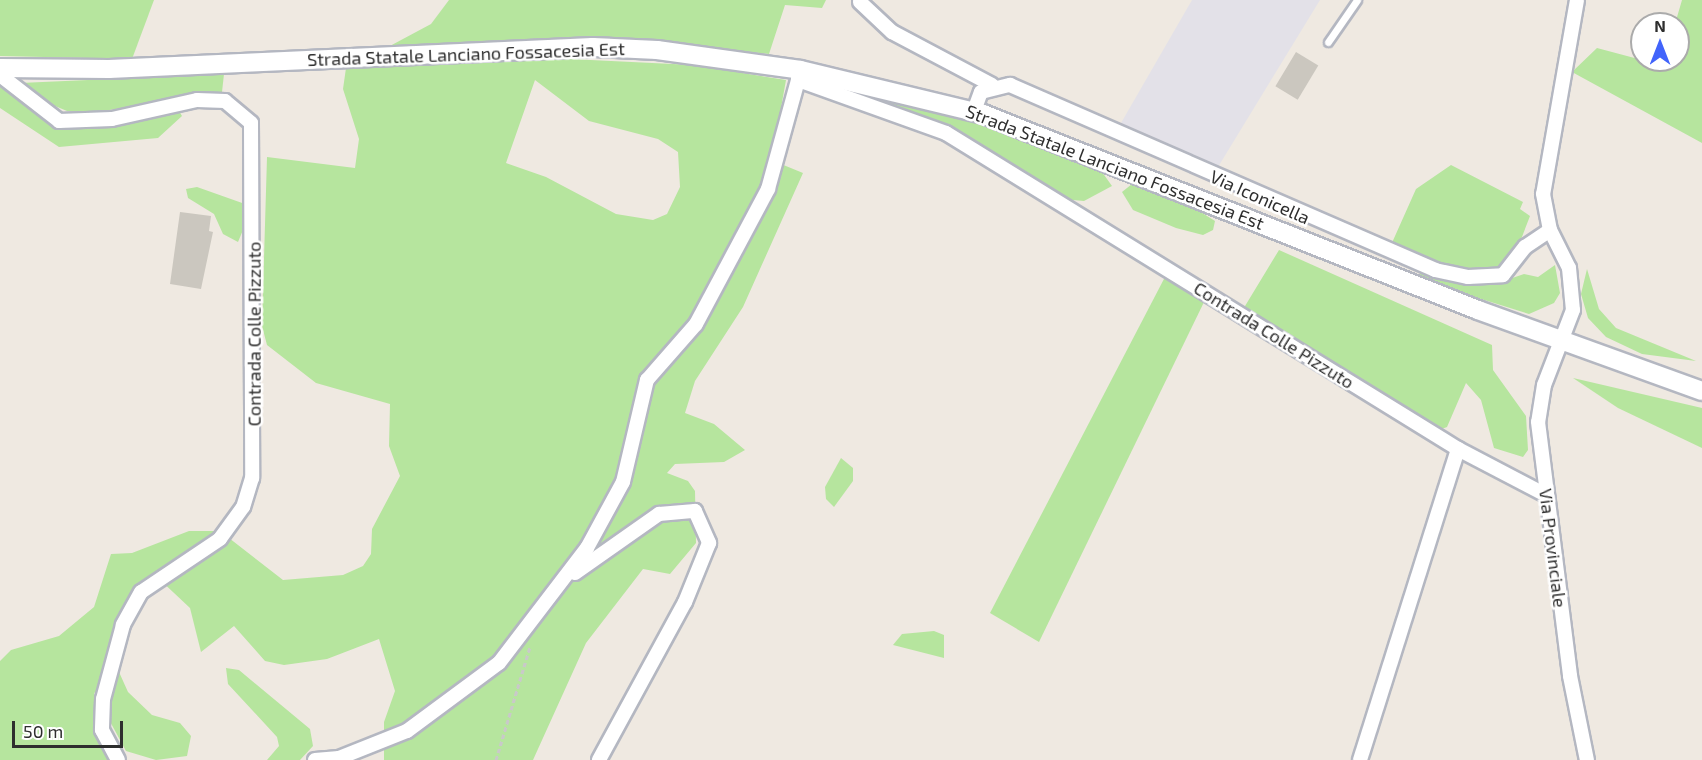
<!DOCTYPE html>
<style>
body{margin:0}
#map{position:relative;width:1702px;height:760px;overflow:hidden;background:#efe9e1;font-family:"Exo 2",sans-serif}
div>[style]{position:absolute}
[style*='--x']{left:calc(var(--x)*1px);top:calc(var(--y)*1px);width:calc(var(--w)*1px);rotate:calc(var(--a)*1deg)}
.industrial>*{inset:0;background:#e3e1e8}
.green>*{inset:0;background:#b6e59e}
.building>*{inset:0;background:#cbc7bf;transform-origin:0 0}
.path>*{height:3px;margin-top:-1.5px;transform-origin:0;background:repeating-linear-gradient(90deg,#c9c9c9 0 4.5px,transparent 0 7.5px)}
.roads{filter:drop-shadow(2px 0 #b4b7c1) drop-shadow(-2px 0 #b4b7c1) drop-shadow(0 2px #b4b7c1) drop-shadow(0 -2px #b4b7c1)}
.lane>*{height:7px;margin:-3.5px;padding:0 3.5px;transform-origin:3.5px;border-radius:3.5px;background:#fff}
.street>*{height:14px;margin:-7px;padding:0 7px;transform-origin:7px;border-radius:7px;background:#fff}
.secondary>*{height:18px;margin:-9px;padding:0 9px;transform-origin:9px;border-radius:9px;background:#fff}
span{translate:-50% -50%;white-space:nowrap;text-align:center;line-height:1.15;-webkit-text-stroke:5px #fff;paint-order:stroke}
.street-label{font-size:18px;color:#2e2e2e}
.north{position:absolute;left:1630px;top:12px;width:60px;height:60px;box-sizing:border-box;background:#fff;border:2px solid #ababab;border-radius:50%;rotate:0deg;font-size:16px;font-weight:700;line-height:24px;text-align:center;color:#2e2e2e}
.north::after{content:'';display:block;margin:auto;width:21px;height:27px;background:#4264fb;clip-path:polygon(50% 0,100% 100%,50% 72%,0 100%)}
.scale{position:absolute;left:12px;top:721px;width:111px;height:27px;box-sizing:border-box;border:3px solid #2e2e2e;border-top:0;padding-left:8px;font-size:18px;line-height:21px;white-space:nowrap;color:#2e2e2e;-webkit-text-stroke:4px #fff;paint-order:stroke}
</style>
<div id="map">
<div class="industrial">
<i style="clip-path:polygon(1192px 0,1320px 0,1218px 167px,1121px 123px)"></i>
</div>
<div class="green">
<i style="clip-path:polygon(0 0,154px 0,132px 59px,0 56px)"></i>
<i style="clip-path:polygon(449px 0,826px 0,822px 8px,785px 5px,769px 54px,621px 37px,388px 47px,431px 24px)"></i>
<i style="clip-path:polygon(1682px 0,1702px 0,1702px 143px,1572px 72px,1597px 48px,1642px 60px,1678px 60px,1675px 24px)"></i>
<i style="clip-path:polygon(evenodd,570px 59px,693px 65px,786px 80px,773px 153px,781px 164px,803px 173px,743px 307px,695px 381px,685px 413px,714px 424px,745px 450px,724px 462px,675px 464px,667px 473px,688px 481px,695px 491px,696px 543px,670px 574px,643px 569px,586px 643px,533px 760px,384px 760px,384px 722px,395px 691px,379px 639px,327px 659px,284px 665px,265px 661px,234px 626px,201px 652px,190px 608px,157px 577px,144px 586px,118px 656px,119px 672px,128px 692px,152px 715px,180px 723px,191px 736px,187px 756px,156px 760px,126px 751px,94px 692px,101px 739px,112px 760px,0 760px,0 661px,11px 650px,59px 636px,94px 607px,111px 554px,132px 553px,189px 531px,220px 531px,283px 580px,343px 575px,363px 566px,371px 554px,372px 529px,400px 476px,389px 446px,390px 404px,316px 383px,267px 345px,262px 326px,267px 157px,355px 168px,359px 139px,343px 89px,346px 68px,570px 59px,535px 80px,589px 121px,658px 139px,678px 152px,680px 187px,667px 214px,653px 220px,616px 214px,546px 177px,506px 163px,535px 80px)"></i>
<i style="clip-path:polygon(224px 74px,222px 92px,97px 112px,67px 111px,43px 101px,20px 83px)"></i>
<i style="clip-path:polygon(0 87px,48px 120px,110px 122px,179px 111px,182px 116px,158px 138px,59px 147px,0 108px)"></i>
<i style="clip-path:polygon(855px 88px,934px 106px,1043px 144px,1102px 172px,1112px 186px,1084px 201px,1062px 199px,852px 93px)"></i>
<i style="clip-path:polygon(1451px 165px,1523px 202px,1520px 209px,1530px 216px,1515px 255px,1501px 269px,1476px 272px,1439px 266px,1391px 245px,1416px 189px)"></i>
<i style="clip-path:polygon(1132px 184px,1196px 209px,1215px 221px,1213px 230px,1203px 235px,1176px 228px,1133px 210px,1122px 192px)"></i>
<i style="clip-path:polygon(197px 187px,245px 204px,248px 218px,238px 242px,223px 234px,214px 214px,188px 198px,186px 189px)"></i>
<i style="clip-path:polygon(1279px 250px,1492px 345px,1493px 370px,1526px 416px,1528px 450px,1523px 457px,1494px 448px,1481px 400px,1466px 383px,1447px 427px,1439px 430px,1242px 311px)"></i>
<i style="clip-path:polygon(1555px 265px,1560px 293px,1554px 303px,1529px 314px,1414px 278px,1425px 270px,1492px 285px,1524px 274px,1538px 277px)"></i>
<i style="clip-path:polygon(1587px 269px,1599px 309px,1616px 328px,1696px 361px,1642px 354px,1606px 337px,1588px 318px,1581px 294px)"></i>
<i style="clip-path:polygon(1165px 277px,1205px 300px,1039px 642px,990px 613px)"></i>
<i style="clip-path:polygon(1573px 378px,1702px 408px,1702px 448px,1618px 408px)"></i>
<i style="clip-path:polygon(841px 458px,853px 468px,853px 481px,834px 507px,826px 499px,825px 487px)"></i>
<i style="clip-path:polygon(934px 631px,944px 635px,944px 658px,893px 645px,902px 634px)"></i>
<i style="clip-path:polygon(226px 668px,239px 670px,310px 729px,313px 746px,300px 760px,267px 760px,279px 746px,277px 737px,228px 684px)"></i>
</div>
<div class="building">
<i style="left:1296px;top:52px;width:26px;height:40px;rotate:31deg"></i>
<i style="clip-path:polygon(180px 212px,211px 216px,209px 231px,213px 232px,201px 289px,170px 284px)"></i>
</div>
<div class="path">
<i style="--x:496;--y:760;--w:118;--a:-73.3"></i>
</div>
<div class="roads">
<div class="lane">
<i style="--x:1328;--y:42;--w:51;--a:-55.4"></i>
</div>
<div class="street">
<i style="--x:1577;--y:0;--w:197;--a:99.9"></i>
<i style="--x:1543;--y:194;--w:37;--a:79"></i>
<i style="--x:1550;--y:230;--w:42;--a:63.4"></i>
<i style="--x:1569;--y:268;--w:42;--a:84.6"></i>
<i style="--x:1573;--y:310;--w:80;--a:111.1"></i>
<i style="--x:1544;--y:385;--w:37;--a:99"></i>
<i style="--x:1538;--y:422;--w:256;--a:82.8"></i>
<i style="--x:1570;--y:676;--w:86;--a:78.6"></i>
<i style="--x:860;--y:2;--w:44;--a:43.2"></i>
<i style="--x:892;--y:32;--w:113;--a:27.9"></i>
<i style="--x:800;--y:71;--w:9;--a:103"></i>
<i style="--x:798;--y:80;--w:157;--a:19.7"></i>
<i style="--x:946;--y:133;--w:602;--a:31.68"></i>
<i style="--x:1458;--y:449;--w:99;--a:27.6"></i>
<i style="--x:0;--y:75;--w:75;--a:37.9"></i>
<i style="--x:59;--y:121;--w:53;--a:-2.2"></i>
<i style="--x:112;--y:119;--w:87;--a:-12.6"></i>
<i style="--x:197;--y:100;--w:28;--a:2"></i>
<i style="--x:225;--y:101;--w:34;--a:40"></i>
<i style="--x:251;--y:123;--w:355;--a:89.8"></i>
<i style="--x:252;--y:478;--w:30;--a:107"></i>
<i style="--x:243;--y:507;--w:39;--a:126"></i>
<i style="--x:220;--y:539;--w:95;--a:146.1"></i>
<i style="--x:141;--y:592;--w:38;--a:119"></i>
<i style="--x:123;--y:625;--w:77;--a:105.1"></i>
<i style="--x:103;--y:699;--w:31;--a:92"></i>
<i style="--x:102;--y:730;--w:34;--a:62"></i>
<i style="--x:974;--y:111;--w:20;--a:-70"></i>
<i style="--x:981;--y:92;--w:30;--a:-14"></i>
<i style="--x:1010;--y:85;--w:464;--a:23.5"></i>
<i style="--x:1435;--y:270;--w:34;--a:12"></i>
<i style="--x:1468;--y:277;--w:35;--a:-3"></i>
<i style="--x:1503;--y:275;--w:36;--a:-52"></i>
<i style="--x:1525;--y:247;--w:30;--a:-34"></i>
<i style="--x:575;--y:573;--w:103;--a:-35.1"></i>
<i style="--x:659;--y:514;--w:36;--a:-5"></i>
<i style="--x:695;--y:511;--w:35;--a:66"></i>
<i style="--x:709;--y:543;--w:64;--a:112.1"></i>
<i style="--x:685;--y:602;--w:180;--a:118.6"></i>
<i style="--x:315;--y:760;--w:24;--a:-5"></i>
<i style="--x:339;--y:758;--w:73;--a:-21.7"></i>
<i style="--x:407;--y:731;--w:114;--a:-36.5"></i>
<i style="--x:499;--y:663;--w:145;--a:-52.6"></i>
<i style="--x:587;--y:548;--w:75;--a:-61.4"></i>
<i style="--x:623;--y:482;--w:105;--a:-76.8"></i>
<i style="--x:647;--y:380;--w:74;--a:-48.8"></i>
<i style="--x:696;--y:324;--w:153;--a:-61.9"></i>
<i style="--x:768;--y:189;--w:113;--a:-74.6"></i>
<i style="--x:1360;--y:760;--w:326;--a:-72.5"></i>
</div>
<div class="secondary">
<i style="--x:0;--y:68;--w:109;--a:0.5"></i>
<i style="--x:109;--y:69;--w:484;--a:-2.6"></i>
<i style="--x:593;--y:47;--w:64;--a:2.7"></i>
<i style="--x:657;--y:50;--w:145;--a:7.9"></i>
<i style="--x:801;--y:70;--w:187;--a:13.6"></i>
<i style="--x:983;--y:114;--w:532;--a:21.6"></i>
<i style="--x:1478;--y:310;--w:238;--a:19.9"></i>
</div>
</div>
<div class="street-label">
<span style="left:466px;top:54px;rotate:-2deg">Strada Statale Lanciano Fossacesia Est</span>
<span style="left:1115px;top:167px;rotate:21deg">Strada Statale Lanciano Fossacesia Est</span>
<span style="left:1260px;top:197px;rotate:24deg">Via Iconicella</span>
<span style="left:254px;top:334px;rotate:-90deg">Contrada Colle Pizzuto</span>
<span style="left:1274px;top:335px;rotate:32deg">Contrada Colle Pizzuto</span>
<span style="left:1553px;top:548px;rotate:83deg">Via Provinciale</span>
</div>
<div class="north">N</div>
<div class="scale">50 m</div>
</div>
